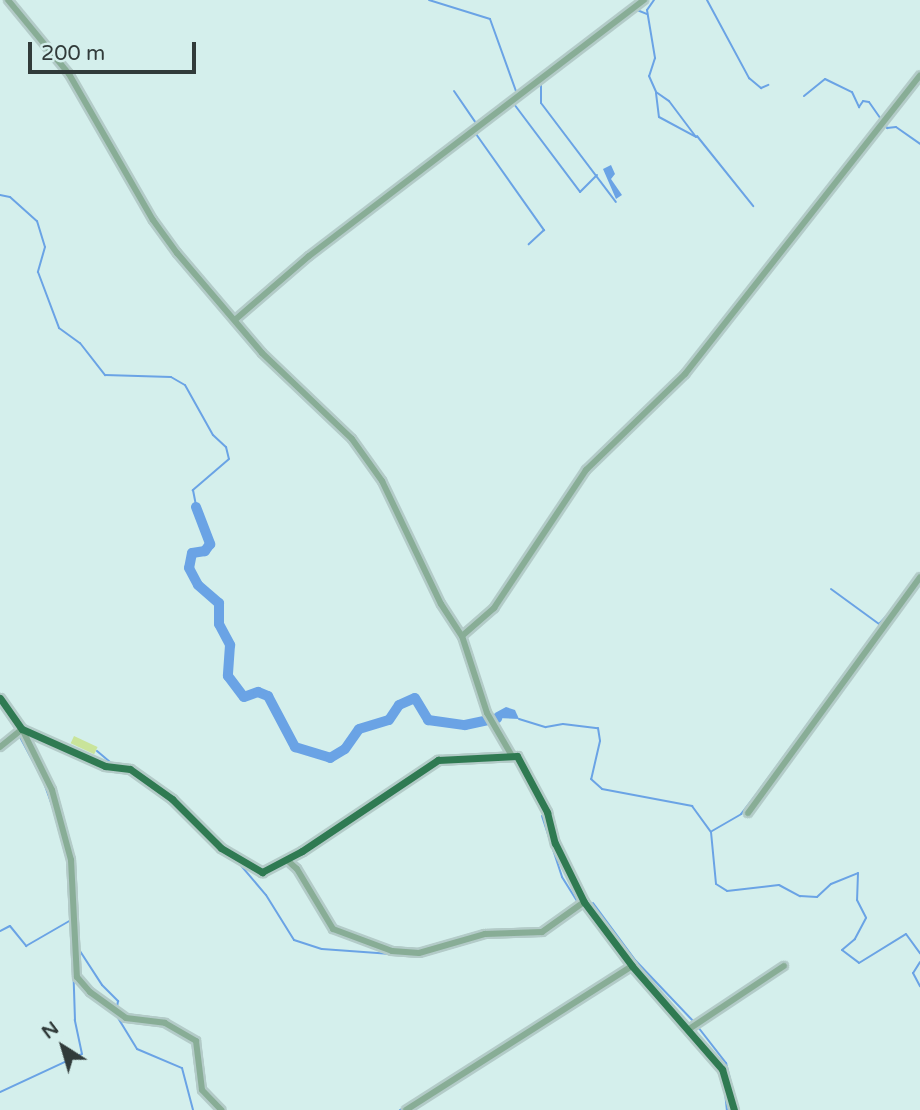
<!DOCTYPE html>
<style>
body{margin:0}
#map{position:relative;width:920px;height:1110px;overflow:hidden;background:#d4efec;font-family:"Varela Round",sans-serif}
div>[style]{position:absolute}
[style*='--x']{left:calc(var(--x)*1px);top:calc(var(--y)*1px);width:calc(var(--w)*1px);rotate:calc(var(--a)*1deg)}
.green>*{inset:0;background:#c9e49a;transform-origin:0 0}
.water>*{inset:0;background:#6aa3e5}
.stream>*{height:2px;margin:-1px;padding:0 1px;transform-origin:1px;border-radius:1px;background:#6aa3e5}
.river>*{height:10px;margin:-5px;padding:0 5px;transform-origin:5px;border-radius:5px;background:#6aa3e5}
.roads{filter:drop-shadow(2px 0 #b3cbc8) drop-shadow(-2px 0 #b3cbc8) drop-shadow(0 2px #b3cbc8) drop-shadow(0 -2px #b3cbc8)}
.minor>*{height:6px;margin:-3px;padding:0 3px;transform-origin:3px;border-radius:3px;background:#88ad96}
.major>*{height:7px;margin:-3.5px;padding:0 3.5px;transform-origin:3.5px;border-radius:3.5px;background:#2f7a52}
span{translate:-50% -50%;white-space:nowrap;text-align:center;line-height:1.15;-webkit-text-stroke:5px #d4efec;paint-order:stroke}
.north{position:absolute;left:28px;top:1012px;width:70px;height:70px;-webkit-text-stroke:5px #d4efec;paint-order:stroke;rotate:323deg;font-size:19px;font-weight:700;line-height:28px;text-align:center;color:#313b3a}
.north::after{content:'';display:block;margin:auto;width:24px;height:32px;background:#313b3a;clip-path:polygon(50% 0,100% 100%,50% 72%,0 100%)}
.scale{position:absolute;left:28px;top:42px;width:168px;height:32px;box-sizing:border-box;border:4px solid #313b3a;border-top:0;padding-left:9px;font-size:21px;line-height:24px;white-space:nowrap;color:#313b3a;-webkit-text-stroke:5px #d4efec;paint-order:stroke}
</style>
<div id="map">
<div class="green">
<i style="left:74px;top:736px;width:26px;height:8px;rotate:25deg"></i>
</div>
<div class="water">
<i style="clip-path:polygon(611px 165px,615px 174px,611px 179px,622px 195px,616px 199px,603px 169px)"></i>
<i style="clip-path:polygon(506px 707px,515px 710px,519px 719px,497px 718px,495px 713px)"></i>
</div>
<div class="stream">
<i style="--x:429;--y:0;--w:64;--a:17.3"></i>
<i style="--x:490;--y:19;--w:80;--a:70.2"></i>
<i style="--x:654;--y:0;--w:12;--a:125"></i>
<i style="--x:647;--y:10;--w:49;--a:80.5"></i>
<i style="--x:655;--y:58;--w:19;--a:108"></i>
<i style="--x:649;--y:76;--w:17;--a:66"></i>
<i style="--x:656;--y:92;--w:16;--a:35"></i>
<i style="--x:669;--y:101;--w:45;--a:53.1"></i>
<i style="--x:707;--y:0;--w:89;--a:61.7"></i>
<i style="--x:749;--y:78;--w:16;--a:40"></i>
<i style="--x:761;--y:88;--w:8;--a:-23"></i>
<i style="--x:637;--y:10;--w:11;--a:22"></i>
<i style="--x:541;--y:82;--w:21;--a:90"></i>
<i style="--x:541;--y:103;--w:124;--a:52.9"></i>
<i style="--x:454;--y:91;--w:42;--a:55.6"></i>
<i style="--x:656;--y:93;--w:24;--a:83"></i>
<i style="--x:659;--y:117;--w:42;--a:28.4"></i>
<i style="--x:804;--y:96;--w:27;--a:-39"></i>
<i style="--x:825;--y:79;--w:30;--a:26"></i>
<i style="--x:852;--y:92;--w:17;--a:65"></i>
<i style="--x:859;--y:107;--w:7;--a:-56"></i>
<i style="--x:863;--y:101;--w:6;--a:9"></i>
<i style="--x:869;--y:102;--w:32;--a:55"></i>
<i style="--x:887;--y:128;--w:9;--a:-6"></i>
<i style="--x:896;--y:127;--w:29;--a:35"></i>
<i style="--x:519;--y:97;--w:9;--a:126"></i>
<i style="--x:514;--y:104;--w:110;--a:53.1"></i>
<i style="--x:580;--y:192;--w:24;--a:-45"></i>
<i style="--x:479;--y:131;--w:4;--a:135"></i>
<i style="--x:476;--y:134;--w:118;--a:54.7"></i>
<i style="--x:544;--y:230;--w:21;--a:137"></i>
<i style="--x:697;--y:136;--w:90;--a:51.3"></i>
<i style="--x:0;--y:195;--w:10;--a:11"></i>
<i style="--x:10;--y:197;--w:36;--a:42"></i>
<i style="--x:37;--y:221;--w:27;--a:73"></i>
<i style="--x:45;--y:247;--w:26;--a:106"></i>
<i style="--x:38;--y:272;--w:60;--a:69.4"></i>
<i style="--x:59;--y:328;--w:26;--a:36"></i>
<i style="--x:80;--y:343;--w:41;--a:52"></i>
<i style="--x:105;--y:375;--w:66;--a:1.7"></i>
<i style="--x:171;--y:377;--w:16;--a:30"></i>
<i style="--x:185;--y:385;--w:57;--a:60.8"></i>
<i style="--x:213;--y:435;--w:18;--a:43"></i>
<i style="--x:226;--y:447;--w:12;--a:76"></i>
<i style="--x:229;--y:459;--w:48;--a:139.3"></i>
<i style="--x:193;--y:490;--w:15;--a:79"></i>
<i style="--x:831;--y:589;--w:59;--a:36.1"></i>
<i style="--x:879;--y:624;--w:26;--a:-47"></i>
<i style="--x:904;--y:605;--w:27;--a:-54"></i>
<i style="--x:0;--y:705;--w:30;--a:57"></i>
<i style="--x:519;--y:719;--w:28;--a:17"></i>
<i style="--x:546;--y:727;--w:17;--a:-10"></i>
<i style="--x:563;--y:724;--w:35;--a:7"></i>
<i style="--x:598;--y:728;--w:13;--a:81"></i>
<i style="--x:600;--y:741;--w:39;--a:103"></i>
<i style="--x:591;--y:779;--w:15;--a:42"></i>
<i style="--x:602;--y:789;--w:92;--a:10.7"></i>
<i style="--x:692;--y:806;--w:32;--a:54"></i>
<i style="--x:711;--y:832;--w:52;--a:84.5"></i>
<i style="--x:716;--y:884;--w:13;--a:32"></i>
<i style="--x:727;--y:891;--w:52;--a:-6.6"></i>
<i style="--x:779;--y:885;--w:24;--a:28"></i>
<i style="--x:800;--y:896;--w:17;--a:3"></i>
<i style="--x:817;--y:897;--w:19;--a:-43"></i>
<i style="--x:831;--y:884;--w:29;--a:-22"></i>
<i style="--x:858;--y:873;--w:27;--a:92"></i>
<i style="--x:857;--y:900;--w:20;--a:63"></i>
<i style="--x:866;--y:918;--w:24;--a:118"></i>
<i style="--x:855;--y:939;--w:17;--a:140"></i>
<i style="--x:842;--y:950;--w:21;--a:37"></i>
<i style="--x:859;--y:963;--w:55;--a:-31.7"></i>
<i style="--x:906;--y:934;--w:24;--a:54"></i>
<i style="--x:20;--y:737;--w:49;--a:61.9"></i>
<i style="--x:43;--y:780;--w:41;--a:70.3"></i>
<i style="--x:97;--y:751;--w:17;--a:40"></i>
<i style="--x:124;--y:771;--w:13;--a:29"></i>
<i style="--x:165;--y:798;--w:19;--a:43"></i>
<i style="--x:542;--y:816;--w:64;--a:71.8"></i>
<i style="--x:562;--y:877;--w:31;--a:58"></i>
<i style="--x:198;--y:830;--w:25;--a:45"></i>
<i style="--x:712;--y:831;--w:34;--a:-30"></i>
<i style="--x:741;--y:814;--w:28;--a:-52"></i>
<i style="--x:758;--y:792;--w:198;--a:-53.8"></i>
<i style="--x:238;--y:862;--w:43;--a:49.7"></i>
<i style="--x:266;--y:895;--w:53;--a:58.1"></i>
<i style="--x:294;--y:940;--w:29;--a:18"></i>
<i style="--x:322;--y:949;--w:97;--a:4.1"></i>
<i style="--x:593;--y:903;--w:71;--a:53.6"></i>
<i style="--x:635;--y:960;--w:86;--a:46.4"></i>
<i style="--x:0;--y:931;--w:11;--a:-27"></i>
<i style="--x:10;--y:926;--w:26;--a:51"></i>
<i style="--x:26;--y:946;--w:52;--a:-30"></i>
<i style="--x:78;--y:948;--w:44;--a:57"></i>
<i style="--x:102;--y:985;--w:23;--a:45"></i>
<i style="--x:118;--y:1001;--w:6;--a:99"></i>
<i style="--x:920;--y:962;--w:13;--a:122"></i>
<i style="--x:913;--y:973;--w:15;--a:62"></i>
<i style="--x:115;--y:1013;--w:42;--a:58.6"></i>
<i style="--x:137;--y:1049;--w:49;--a:22.9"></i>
<i style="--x:182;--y:1068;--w:43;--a:75.3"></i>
<i style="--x:698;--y:1027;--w:46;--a:52.1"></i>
<i style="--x:726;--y:1063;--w:25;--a:76"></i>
<i style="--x:0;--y:1092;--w:90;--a:-24.9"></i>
<i style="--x:82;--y:1054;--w:35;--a:-102"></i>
<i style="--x:75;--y:1020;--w:91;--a:-91.9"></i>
<i style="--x:725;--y:1092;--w:18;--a:84"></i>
<i style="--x:400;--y:1110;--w:27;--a:-31"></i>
</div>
<div class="river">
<i style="--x:196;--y:507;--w:40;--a:69"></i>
<i style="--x:210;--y:544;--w:9;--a:126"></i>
<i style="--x:205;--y:551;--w:13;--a:171"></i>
<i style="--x:192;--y:553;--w:15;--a:101"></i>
<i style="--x:189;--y:568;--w:19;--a:62"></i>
<i style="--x:198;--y:585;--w:28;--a:41"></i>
<i style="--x:219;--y:603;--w:21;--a:90"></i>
<i style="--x:219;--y:624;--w:24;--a:62"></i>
<i style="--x:230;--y:645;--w:31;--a:94"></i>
<i style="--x:228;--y:676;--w:26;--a:53"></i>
<i style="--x:244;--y:697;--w:15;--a:-20"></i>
<i style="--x:258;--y:692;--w:11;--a:22"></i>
<i style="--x:268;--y:696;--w:58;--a:62.1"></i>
<i style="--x:295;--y:747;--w:37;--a:17"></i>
<i style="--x:330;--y:758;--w:17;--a:-31"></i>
<i style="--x:345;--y:749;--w:24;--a:-55"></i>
<i style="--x:359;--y:729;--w:31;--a:-17"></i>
<i style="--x:389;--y:720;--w:18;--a:-56"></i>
<i style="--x:399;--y:705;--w:17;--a:-24"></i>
<i style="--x:415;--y:698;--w:26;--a:59"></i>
<i style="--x:428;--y:720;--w:37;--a:8"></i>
<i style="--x:465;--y:725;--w:33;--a:-12"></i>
</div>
<div class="roads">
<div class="minor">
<i style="--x:8;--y:0;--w:96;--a:50.5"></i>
<i style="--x:69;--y:74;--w:168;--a:60.1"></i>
<i style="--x:153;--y:220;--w:41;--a:54"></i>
<i style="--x:177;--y:253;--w:131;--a:49.6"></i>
<i style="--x:262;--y:353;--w:124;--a:43.7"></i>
<i style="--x:352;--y:439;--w:52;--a:54.5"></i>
<i style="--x:382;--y:481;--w:136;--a:64.4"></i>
<i style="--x:441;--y:604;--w:38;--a:57"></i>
<i style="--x:462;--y:636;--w:81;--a:72"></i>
<i style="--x:487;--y:713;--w:50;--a:59.8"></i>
<i style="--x:236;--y:319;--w:96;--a:-40.8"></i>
<i style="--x:309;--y:256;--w:422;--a:-37.4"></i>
<i style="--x:462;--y:636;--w:43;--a:-41.2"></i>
<i style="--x:494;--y:608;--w:166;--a:-56.3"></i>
<i style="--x:586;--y:470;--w:138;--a:-44.1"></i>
<i style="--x:685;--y:374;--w:380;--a:-51.8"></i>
<i style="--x:0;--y:747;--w:28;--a:-39"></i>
<i style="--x:22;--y:729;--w:68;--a:63.8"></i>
<i style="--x:52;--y:790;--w:73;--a:74.8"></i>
<i style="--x:71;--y:860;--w:117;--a:87.1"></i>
<i style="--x:77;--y:977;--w:20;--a:49"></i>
<i style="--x:90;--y:992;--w:44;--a:35.8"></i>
<i style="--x:126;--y:1018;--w:39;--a:7"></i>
<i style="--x:165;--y:1023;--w:36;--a:30"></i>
<i style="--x:196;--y:1041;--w:49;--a:83"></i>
<i style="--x:202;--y:1090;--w:28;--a:46"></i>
<i style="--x:748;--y:813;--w:292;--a:-53.9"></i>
<i style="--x:287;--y:860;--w:13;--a:42"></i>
<i style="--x:297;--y:869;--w:70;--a:59"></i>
<i style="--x:333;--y:929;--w:63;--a:20.4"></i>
<i style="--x:392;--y:951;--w:27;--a:4"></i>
<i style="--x:419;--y:953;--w:69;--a:-16.1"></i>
<i style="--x:485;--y:934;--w:57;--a:-2"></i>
<i style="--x:542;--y:932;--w:52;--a:-35.5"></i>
<i style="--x:689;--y:1029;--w:114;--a:-33.6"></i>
<i style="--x:406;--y:1110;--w:268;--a:-32.5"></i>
</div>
<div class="major">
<i style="--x:0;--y:698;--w:38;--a:55"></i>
<i style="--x:22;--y:729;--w:91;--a:24"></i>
<i style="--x:105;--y:766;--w:25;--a:7"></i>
<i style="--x:130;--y:769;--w:52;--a:35.5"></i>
<i style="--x:172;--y:799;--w:69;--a:45"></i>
<i style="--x:221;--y:848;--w:48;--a:30.3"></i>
<i style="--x:262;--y:872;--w:45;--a:-27.7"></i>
<i style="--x:302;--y:851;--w:164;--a:-33.8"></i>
<i style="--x:438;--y:760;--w:79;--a:-2.9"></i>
<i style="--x:517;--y:756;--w:64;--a:61.8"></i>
<i style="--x:547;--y:812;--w:32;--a:76"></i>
<i style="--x:555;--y:843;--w:66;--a:63.8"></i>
<i style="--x:584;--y:902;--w:80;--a:53.1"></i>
<i style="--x:632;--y:966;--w:137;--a:48.9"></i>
<i style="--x:722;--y:1069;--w:43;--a:73.7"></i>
</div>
</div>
<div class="north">N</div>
<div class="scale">200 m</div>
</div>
